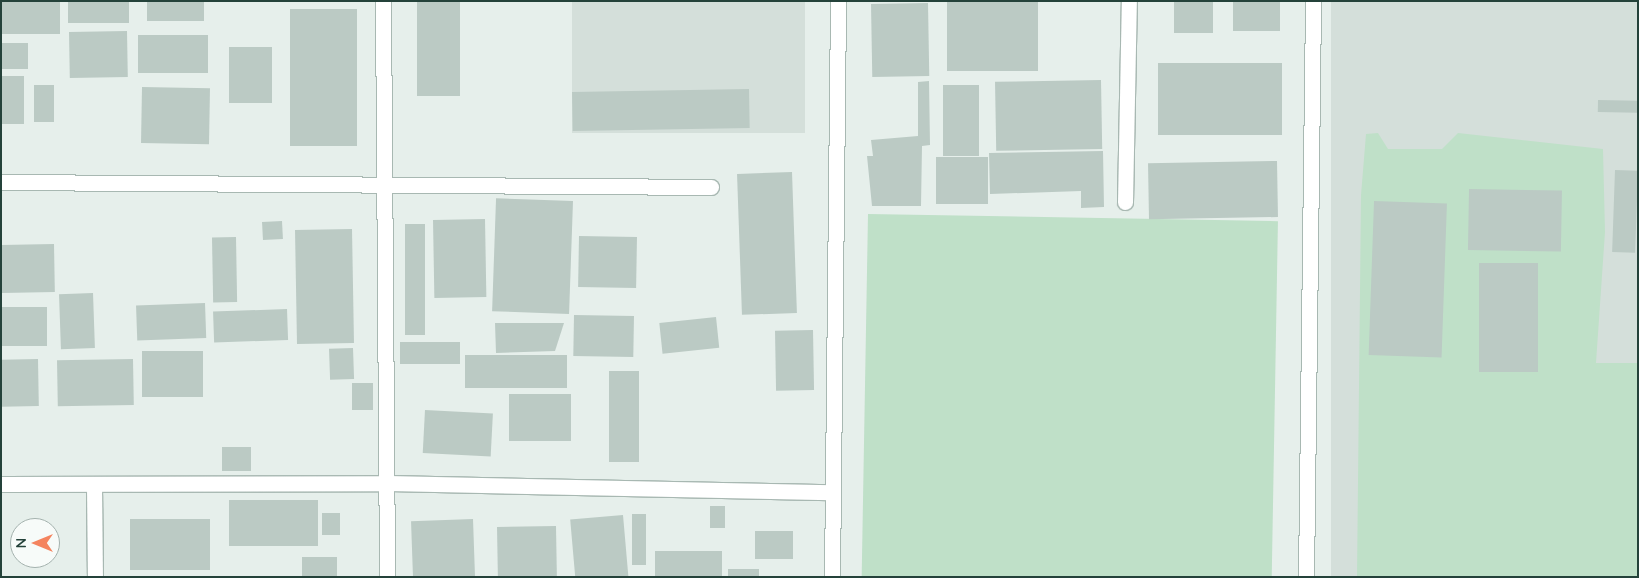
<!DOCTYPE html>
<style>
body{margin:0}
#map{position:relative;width:1639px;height:578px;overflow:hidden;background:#e6efeb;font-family:Quicksand,sans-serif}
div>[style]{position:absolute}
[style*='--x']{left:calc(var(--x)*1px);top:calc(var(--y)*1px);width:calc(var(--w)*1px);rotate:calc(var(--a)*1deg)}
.built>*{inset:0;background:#d4dfda;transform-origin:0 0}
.green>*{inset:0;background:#bfe0c8;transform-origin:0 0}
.building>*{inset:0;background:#bbcac4;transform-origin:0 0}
.roads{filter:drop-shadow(1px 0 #a8b8b2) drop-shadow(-1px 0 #a8b8b2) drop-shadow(0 1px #a8b8b2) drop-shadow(0 -1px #a8b8b2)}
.minor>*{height:15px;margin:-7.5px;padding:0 7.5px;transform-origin:7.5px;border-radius:7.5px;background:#fff}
span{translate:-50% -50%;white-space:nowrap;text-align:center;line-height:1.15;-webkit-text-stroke:4.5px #f7fbf9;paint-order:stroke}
.frame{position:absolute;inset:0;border:2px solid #24423a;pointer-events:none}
.north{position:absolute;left:10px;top:518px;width:50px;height:50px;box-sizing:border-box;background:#f7fbf9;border:1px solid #a3b1ad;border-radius:50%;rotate:270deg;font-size:14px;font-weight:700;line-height:20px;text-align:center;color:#24423a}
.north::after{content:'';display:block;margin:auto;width:18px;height:22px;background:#f4845f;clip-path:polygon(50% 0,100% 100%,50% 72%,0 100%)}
</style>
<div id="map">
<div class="built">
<i style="left:572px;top:1px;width:233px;height:132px"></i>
<i style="left:1331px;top:1px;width:307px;height:576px"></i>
</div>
<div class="green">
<i style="clip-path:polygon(1378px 133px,1388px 149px,1442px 149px,1458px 133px,1603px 149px,1605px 232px,1596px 363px,1638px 363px,1638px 577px,1357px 577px,1361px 195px,1366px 134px)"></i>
<i style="left:868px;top:214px;width:410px;height:363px;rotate:1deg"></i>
</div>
<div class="building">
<i style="left:1px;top:1px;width:59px;height:33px"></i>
<i style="left:68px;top:1px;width:61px;height:22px"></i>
<i style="left:147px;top:1px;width:57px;height:20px"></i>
<i style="left:417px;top:1px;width:43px;height:95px"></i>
<i style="left:947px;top:1px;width:91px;height:70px"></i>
<i style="left:1174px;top:1px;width:39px;height:32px"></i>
<i style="left:1233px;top:1px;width:47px;height:30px"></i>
<i style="left:928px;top:3px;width:73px;height:57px;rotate:89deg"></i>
<i style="left:290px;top:9px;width:67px;height:137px"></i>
<i style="left:127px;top:31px;width:46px;height:58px;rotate:89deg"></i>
<i style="left:138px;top:35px;width:70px;height:38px"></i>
<i style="left:1px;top:43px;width:27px;height:26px"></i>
<i style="left:229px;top:47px;width:43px;height:56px"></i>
<i style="left:1282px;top:63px;width:72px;height:124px;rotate:90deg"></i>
<i style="left:1px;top:76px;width:23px;height:48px"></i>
<i style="left:1101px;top:80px;width:69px;height:106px;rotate:89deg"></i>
<i style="clip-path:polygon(929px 81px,930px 145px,922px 146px,921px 206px,872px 206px,867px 156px,873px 156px,871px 140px,918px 136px,918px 82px)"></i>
<i style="left:34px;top:85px;width:20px;height:37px"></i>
<i style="left:943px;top:85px;width:36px;height:71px"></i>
<i style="left:142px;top:87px;width:68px;height:56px;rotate:1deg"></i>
<i style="left:749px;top:89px;width:39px;height:177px;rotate:89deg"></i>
<i style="left:1598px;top:100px;width:40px;height:12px;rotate:1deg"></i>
<i style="clip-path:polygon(1103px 151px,1104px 207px,1081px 208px,1081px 191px,990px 194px,989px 153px)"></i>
<i style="left:936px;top:157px;width:52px;height:47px"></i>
<i style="left:1277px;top:161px;width:56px;height:129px;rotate:89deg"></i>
<i style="left:1615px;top:170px;width:23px;height:82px;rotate:2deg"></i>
<i style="left:792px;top:172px;width:141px;height:55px;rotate:88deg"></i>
<i style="left:1469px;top:189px;width:93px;height:61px;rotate:1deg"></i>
<i style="left:573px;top:201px;width:113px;height:77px;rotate:92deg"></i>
<i style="left:1374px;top:201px;width:73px;height:154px;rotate:2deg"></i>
<i style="left:485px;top:219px;width:78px;height:52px;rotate:89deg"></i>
<i style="left:282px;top:221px;width:18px;height:20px;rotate:87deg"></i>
<i style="left:405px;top:224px;width:20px;height:111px"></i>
<i style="left:352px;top:229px;width:114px;height:57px;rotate:89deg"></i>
<i style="left:579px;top:236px;width:58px;height:51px;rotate:1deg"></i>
<i style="left:236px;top:237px;width:65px;height:24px;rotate:89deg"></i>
<i style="left:54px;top:244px;width:48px;height:53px;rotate:89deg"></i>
<i style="left:1479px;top:263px;width:59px;height:109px"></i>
<i style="left:93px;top:293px;width:55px;height:34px;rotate:88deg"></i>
<i style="left:205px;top:303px;width:35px;height:69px;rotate:88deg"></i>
<i style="left:47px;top:307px;width:39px;height:46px;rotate:90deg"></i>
<i style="left:287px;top:309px;width:31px;height:74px;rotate:88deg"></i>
<i style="left:574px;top:315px;width:60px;height:41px;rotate:1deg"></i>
<i style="left:716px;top:317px;width:31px;height:57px;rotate:84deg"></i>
<i style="clip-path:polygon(495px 323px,564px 323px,555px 351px,496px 353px)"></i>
<i style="left:813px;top:330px;width:60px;height:38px;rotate:89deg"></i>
<i style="left:400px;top:342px;width:60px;height:22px"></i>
<i style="left:353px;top:348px;width:31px;height:24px;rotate:88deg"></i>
<i style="left:203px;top:351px;width:46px;height:61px;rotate:90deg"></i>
<i style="left:567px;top:355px;width:33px;height:102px;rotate:90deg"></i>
<i style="left:38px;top:359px;width:47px;height:37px;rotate:89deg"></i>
<i style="left:133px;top:359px;width:46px;height:76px;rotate:89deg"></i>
<i style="left:609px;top:371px;width:30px;height:91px"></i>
<i style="left:352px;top:383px;width:21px;height:27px"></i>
<i style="left:571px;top:394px;width:47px;height:62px;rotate:90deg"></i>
<i style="left:425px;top:410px;width:68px;height:43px;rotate:3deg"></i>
<i style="left:222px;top:447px;width:29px;height:24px"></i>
<i style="left:229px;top:500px;width:89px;height:46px"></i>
<i style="left:710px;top:506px;width:15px;height:22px"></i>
<i style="left:322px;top:513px;width:18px;height:22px"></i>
<i style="left:632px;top:514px;width:14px;height:51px"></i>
<i style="left:623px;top:515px;width:62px;height:53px;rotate:85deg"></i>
<i style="left:130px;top:519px;width:80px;height:51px"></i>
<i style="left:473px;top:519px;width:58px;height:62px;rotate:88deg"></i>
<i style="left:556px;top:526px;width:51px;height:59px;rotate:89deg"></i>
<i style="left:755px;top:531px;width:38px;height:28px"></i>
<i style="left:655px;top:551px;width:67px;height:26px"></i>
<i style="left:337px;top:557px;width:20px;height:35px;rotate:90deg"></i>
<i style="left:728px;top:569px;width:31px;height:8px"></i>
</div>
<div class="roads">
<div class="minor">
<i style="--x:383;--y:1;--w:576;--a:89.6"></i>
<i style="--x:1;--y:182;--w:710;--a:0.4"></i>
<i style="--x:1125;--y:202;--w:201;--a:-88.9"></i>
<i style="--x:1;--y:484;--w:387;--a:-0.1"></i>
<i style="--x:388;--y:483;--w:443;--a:1.2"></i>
<i style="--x:94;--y:486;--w:91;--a:89.4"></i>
<i style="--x:832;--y:577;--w:576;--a:-89.4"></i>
<i style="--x:1306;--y:577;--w:576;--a:-89.3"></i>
</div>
</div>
<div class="frame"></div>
<div class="north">N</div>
</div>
